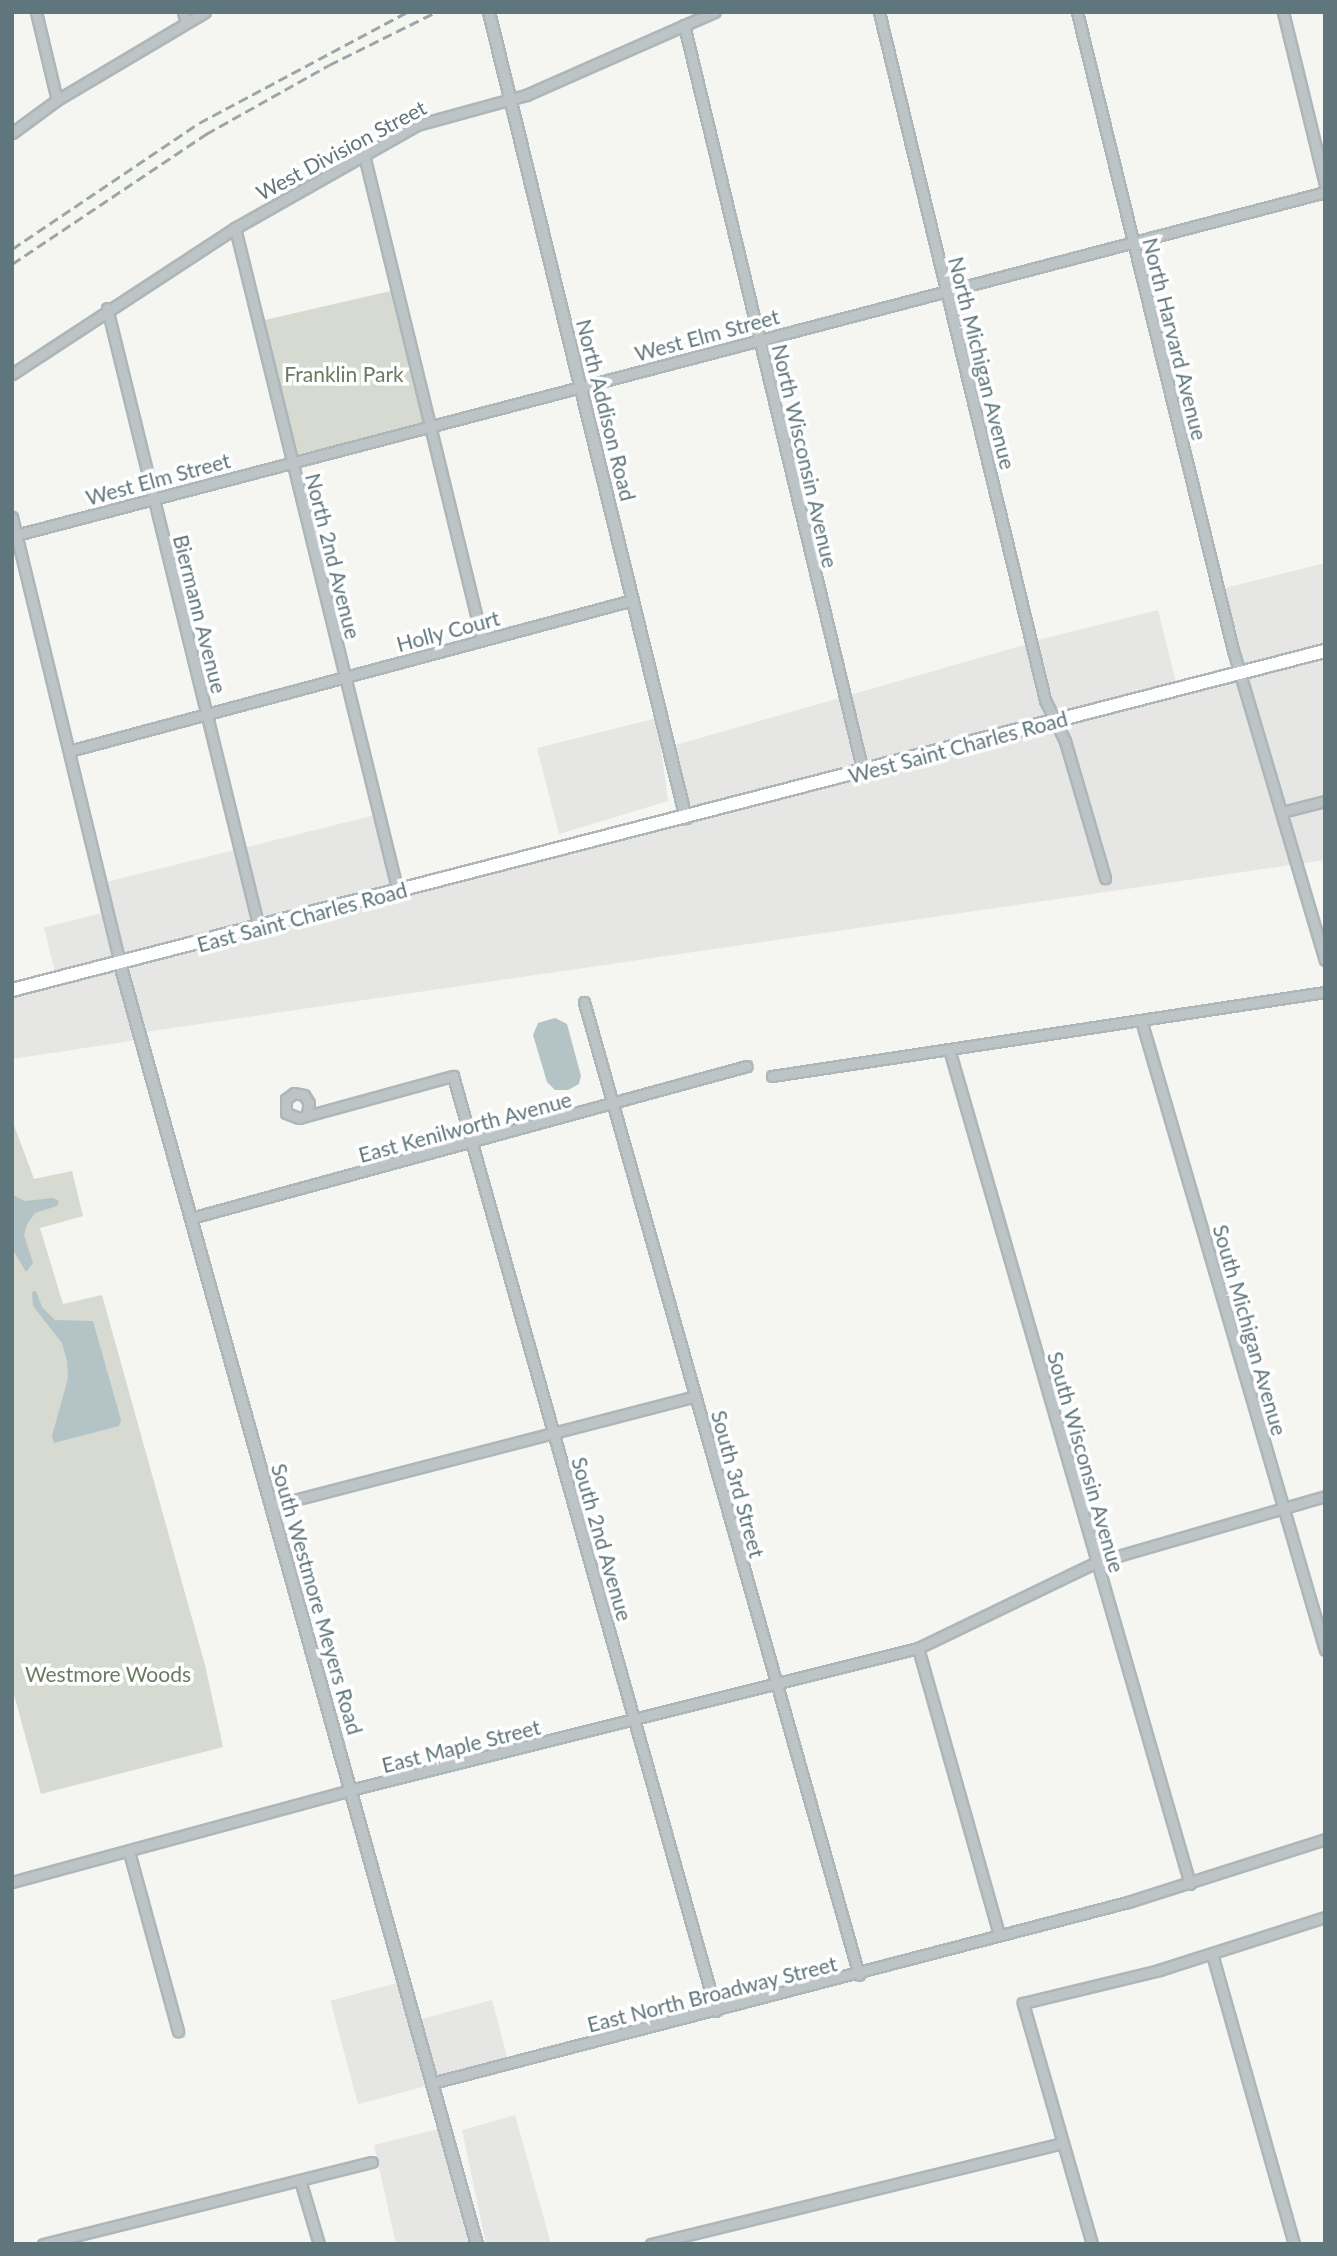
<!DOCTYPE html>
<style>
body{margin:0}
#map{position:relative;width:1337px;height:2256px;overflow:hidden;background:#f5f5f1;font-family:Lato,sans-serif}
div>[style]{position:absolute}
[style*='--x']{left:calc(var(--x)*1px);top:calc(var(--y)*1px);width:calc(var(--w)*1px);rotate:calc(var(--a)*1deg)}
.built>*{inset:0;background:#e6e6e5;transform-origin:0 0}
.green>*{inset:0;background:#d6dad0;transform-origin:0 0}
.water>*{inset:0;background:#b4c4c6}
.roads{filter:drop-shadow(2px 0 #adb6b9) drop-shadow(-2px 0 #adb6b9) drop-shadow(0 2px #adb6b9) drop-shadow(0 -2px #adb6b9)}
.minor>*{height:9px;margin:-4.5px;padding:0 4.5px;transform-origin:4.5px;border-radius:4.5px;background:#bdc4c6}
.tertiary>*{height:10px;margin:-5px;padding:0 5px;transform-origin:5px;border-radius:5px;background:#bdc4c6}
.secondary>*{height:12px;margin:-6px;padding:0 6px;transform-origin:6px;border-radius:6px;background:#fff}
.rail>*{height:2.5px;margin-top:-1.25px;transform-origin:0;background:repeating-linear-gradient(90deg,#9ca6aa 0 10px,transparent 0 15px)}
span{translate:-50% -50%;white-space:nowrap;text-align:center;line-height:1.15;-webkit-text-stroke:7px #fff;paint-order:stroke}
.street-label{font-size:21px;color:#5f767d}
.park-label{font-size:21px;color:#6b7a62}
.frame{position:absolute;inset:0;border:14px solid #5f767d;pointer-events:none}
</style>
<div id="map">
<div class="built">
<i style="clip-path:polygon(1325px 563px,1325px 647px,1242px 669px,1221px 589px)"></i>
<i style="left:1158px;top:610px;width:78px;height:128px;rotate:76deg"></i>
<i style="left:1028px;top:644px;width:78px;height:371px;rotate:74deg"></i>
<i style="clip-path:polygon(1325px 655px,1325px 860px,145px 1032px,126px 966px)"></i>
<i style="clip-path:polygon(657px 718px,668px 801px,559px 834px,537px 748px)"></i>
<i style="left:375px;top:815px;width:77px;height:281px;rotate:76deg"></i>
<i style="left:106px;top:912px;width:50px;height:64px;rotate:76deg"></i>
<i style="clip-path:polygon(118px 967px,137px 1040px,12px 1059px,12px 993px)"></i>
<i style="left:397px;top:1983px;width:107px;height:69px;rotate:75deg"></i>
<i style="left:492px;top:2000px;width:62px;height:76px;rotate:75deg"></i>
<i style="clip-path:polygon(515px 2115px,551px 2244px,486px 2244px,462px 2130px)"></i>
<i style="clip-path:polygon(438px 2129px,469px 2244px,396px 2244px,374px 2145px)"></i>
</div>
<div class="green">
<i style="left:395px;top:290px;width:138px;height:137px;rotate:77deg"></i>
<i style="clip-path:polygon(12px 1120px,34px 1179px,72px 1171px,83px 1216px,40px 1228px,63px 1304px,102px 1295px,205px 1665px,223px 1747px,41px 1794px,12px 1687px)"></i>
</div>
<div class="water">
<i style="clip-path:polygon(555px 1018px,567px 1024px,581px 1076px,579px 1084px,568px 1090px,555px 1090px,547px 1082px,533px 1035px,538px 1023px)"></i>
<i style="clip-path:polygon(12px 1195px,25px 1201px,53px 1198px,59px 1201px,57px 1206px,35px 1213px,27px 1224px,24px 1235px,33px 1263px,26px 1272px,12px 1248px)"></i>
<i style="clip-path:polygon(36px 1291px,42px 1307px,55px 1320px,93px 1321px,121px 1420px,119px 1426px,54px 1443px,52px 1436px,68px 1378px,67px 1361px,62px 1343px,33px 1306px,32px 1292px)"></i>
</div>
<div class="roads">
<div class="minor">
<i style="--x:36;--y:12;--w:90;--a:76.6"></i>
<i style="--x:183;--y:12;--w:11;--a:75"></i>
<i style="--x:879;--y:12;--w:708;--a:76.43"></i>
<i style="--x:1045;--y:700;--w:46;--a:64"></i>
<i style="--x:1065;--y:741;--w:143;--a:73.7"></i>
<i style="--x:1077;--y:12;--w:657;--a:76.26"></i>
<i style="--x:1233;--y:650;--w:323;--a:73.5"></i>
<i style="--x:1283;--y:12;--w:177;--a:76.3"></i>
<i style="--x:684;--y:25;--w:768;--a:76.52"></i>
<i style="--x:12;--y:133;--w:56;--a:-36.3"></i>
<i style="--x:57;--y:100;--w:172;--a:-30.7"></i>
<i style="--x:364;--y:155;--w:499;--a:76.3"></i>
<i style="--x:235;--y:228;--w:684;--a:76.21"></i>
<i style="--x:107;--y:308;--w:638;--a:76.22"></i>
<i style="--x:12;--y:374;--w:267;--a:-33.2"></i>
<i style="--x:235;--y:228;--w:209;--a:-29.5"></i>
<i style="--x:417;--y:125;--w:113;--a:-15.4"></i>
<i style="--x:526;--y:95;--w:206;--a:-23.8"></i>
<i style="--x:12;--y:517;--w:460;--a:76.4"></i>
<i style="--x:16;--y:535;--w:1353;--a:-14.68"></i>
<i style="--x:69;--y:751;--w:584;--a:-14.99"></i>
<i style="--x:1282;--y:812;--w:44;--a:-14.3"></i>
<i style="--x:584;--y:1002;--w:1011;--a:74.22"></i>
<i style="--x:1141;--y:1020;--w:656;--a:73.72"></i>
<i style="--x:949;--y:1049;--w:869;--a:73.9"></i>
<i style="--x:772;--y:1076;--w:559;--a:-8.64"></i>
<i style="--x:307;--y:1113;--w:10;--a:-79"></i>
<i style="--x:309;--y:1103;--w:9;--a:-122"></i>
<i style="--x:304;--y:1095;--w:10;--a:-169"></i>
<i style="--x:294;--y:1093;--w:10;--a:143"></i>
<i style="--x:286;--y:1099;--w:14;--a:90"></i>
<i style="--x:286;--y:1113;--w:14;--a:21"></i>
<i style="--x:299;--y:1118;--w:160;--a:-15.3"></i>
<i style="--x:453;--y:1076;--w:971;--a:74.29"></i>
<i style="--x:191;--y:1218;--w:576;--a:-15.29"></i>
<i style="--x:271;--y:1506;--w:438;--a:-14.5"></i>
<i style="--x:918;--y:1648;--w:297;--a:74.2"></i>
<i style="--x:129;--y:1852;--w:186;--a:74.7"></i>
<i style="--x:12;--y:1882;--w:350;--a:-15.2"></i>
<i style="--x:350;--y:1790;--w:585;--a:-14.04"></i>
<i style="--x:918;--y:1648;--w:199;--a:-25.7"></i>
<i style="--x:1097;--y:1562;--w:237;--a:-16.1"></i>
<i style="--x:1212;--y:1954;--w:301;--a:74.2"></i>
<i style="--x:432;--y:2083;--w:719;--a:-14.58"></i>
<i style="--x:1128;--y:1902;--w:207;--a:-17.7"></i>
<i style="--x:300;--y:2180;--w:67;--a:73.5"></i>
<i style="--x:43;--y:2244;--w:339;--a:-14"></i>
<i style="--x:651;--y:2244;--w:424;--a:-13.8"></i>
<i style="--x:1092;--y:2244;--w:251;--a:-106"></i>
<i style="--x:1023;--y:2003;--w:140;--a:-13.6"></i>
<i style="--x:1159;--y:1970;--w:174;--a:-17.7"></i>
</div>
<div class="tertiary">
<i style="--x:489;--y:12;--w:830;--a:76.27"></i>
<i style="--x:120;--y:964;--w:1329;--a:74.42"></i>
</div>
<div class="secondary">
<i style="--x:12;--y:990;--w:1356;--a:-14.48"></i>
</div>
</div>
<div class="rail">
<i style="--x:12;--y:249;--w:225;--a:-34"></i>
<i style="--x:199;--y:123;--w:236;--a:-28.1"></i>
<i style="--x:12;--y:264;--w:234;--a:-33.8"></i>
<i style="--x:206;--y:134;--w:141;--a:-29.3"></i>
<i style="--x:329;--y:65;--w:119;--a:-26.4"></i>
</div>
<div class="street-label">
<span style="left:341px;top:150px;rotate:-28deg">West Division Street</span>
<span style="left:707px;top:335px;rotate:-15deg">West Elm Street</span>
<span style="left:1175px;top:339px;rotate:76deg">North Harvard Avenue</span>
<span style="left:982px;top:363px;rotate:76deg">North Michigan Avenue</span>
<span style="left:606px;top:410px;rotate:76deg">North Addison Road</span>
<span style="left:805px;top:456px;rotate:77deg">North Wisconsin Avenue</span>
<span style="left:158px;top:479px;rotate:-15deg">West Elm Street</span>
<span style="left:333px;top:556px;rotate:76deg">North 2nd Avenue</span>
<span style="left:200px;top:614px;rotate:76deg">Biermann Avenue</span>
<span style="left:448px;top:631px;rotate:-15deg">Holly Court</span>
<span style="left:958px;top:747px;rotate:-15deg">West Saint Charles Road</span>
<span style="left:302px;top:917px;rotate:-15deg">East Saint Charles Road</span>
<span style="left:465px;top:1127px;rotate:-15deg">East Kenilworth Avenue</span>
<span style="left:1250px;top:1330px;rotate:74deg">South Michigan Avenue</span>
<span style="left:1086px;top:1462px;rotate:74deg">South Wisconsin Avenue</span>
<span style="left:738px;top:1484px;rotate:75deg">South 3rd Street</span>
<span style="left:602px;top:1539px;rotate:74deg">South 2nd Avenue</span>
<span style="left:317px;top:1599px;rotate:74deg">South Westmore Meyers Road</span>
<span style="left:461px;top:1746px;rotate:-14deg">East Maple Street</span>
<span style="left:712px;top:1994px;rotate:-14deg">East North Broadway Street</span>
</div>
<div class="park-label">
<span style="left:344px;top:374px">Franklin Park</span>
<span style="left:108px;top:1674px">Westmore Woods</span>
</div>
<div class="frame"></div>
</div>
